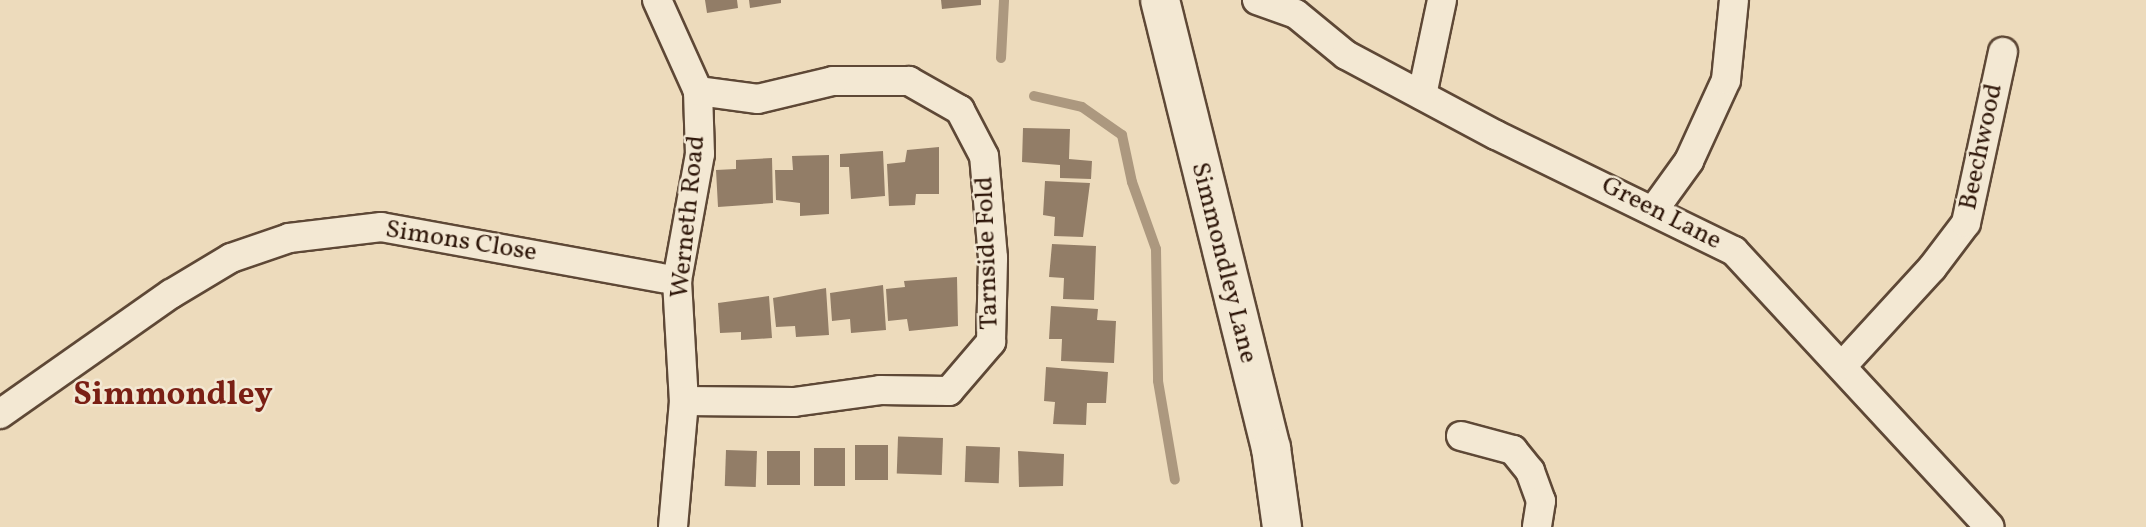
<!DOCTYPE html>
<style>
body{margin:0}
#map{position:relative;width:2146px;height:527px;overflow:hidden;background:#eddbbc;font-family:Vollkorn,serif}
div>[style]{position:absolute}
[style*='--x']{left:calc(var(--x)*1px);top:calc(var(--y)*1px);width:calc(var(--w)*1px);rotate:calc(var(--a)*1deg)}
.stream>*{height:10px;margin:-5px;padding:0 5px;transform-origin:5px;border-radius:5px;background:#ac987f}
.building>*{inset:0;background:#927d67;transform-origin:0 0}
.roads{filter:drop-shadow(2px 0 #5e4836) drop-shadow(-2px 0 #5e4836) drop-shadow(0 2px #5e4836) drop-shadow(0 -2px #5e4836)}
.street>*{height:28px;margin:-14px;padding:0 14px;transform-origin:14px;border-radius:14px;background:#f3e8d3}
.secondary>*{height:38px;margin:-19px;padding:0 19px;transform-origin:19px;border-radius:19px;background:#f3e8d3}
span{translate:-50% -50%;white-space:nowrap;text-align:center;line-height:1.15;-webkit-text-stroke:5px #f3e8d3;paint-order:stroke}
.street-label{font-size:26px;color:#2f170a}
.district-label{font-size:33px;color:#7a1f14;font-weight:700}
</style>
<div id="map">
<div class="stream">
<i style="--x:1001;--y:58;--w:58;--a:-87"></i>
<i style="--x:1034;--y:96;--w:49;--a:12.9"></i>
<i style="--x:1082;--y:107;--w:49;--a:35"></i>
<i style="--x:1122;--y:135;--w:48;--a:78"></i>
<i style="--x:1132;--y:182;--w:71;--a:70.3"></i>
<i style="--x:1156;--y:249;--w:132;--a:89.1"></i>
<i style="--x:1158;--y:381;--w:100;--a:80.3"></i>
</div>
<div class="building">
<i style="clip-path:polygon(705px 0,737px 0,738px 8px,707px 13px)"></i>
<i style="clip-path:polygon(749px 0,781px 0,781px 3px,750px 8px)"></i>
<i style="clip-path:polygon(941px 0,981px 0,981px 5px,942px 9px)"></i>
<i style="clip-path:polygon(1023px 128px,1070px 129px,1069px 159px,1092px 161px,1091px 179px,1060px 178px,1060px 165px,1022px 162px)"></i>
<i style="clip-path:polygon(939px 147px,939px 194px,916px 194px,915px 205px,889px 206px,887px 164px,905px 162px,907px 150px)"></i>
<i style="clip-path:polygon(883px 151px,885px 196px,851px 199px,849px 167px,840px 167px,840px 154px)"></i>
<i style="clip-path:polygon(829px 155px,829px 214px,800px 216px,800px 203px,776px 200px,775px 170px,793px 170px,792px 156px)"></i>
<i style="clip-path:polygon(772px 158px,773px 203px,718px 207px,716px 170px,736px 169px,736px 160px)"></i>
<i style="clip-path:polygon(1045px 181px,1090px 183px,1083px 237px,1054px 236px,1055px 217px,1043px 215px)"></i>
<i style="clip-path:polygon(1052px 244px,1096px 246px,1094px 300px,1063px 299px,1064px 278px,1049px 277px)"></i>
<i style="clip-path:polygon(957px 277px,958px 326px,909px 331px,907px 319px,888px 321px,886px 289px,905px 287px,904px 281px)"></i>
<i style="clip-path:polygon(883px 285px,886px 330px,851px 333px,850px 319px,832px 321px,830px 293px)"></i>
<i style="clip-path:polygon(826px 288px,829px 335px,796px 337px,795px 326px,776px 327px,773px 298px)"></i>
<i style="clip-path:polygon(769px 296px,772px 338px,741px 340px,741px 332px,720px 333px,718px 303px)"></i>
<i style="clip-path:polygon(1051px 306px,1098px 309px,1097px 320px,1116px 321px,1114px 363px,1061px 361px,1062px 339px,1049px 339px)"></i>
<i style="clip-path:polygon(1046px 367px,1108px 372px,1106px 403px,1087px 403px,1086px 425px,1053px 424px,1055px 402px,1044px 401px)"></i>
<i style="left:943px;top:438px;width:37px;height:45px;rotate:92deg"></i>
<i style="left:855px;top:445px;width:33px;height:35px"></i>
<i style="left:966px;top:446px;width:34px;height:36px;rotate:2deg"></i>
<i style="left:845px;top:448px;width:38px;height:31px;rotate:90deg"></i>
<i style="left:726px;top:450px;width:31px;height:36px;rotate:2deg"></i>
<i style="left:767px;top:451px;width:33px;height:34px"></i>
<i style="clip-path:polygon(1018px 451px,1064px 454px,1063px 486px,1019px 487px)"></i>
</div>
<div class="roads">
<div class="street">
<i style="--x:657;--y:0;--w:100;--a:65.7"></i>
<i style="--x:698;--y:91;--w:63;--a:88.2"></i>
<i style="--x:700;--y:154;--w:129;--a:100.3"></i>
<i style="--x:677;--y:281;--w:120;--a:86.7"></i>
<i style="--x:684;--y:401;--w:126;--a:95"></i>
<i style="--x:1257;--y:0;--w:41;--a:19.7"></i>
<i style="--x:1296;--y:14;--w:65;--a:39.4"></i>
<i style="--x:1346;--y:55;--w:170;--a:28.1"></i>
<i style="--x:1496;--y:135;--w:265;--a:26"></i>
<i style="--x:1734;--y:251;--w:376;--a:47.2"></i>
<i style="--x:1422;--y:95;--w:97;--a:-78.1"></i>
<i style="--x:1653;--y:211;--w:62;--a:-54.2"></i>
<i style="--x:1689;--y:161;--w:89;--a:-65.4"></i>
<i style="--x:1726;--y:80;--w:80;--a:-84.3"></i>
<i style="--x:1843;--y:365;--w:132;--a:-47.5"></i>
<i style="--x:1932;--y:268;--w:56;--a:-52.9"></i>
<i style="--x:1966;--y:223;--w:175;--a:-77.8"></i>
<i style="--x:684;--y:401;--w:110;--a:0.5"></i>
<i style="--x:794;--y:402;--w:87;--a:-7.9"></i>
<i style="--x:880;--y:390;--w:69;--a:0.8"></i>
<i style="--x:949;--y:391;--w:65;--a:-49.4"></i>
<i style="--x:991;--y:342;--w:84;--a:-88.6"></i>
<i style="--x:993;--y:258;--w:102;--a:-95"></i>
<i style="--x:984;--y:156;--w:52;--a:-117.6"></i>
<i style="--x:960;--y:110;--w:59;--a:-150.4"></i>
<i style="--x:909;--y:81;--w:76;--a:180"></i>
<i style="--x:833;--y:81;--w:77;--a:166.5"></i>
<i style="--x:758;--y:99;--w:61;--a:-172.4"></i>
<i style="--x:0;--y:414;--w:209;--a:-35.1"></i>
<i style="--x:171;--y:294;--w:70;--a:-31"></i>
<i style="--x:231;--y:258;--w:61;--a:-19"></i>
<i style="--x:289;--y:238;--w:93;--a:-6.8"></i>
<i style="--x:381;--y:227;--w:301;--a:10.3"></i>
<i style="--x:1461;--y:436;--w:54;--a:15.1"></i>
<i style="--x:1513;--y:450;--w:27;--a:51"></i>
<i style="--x:1530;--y:471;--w:32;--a:70"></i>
<i style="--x:1541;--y:501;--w:26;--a:99"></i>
</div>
<div class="secondary">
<i style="--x:1160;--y:0;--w:462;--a:76.1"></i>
<i style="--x:1271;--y:448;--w:80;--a:82.1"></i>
</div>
</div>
<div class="street-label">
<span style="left:1982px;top:147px;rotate:-78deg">Beechwood</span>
<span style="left:1661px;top:214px;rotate:27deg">Green Lane</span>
<span style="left:689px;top:217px;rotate:-84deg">Werneth Road</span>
<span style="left:461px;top:242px;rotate:9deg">Simons Close</span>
<span style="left:988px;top:253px;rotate:-92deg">Tarnside Fold</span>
<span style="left:1223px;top:263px;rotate:76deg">Simmondley Lane</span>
</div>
<div class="district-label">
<span style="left:173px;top:397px">Simmondley</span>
</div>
</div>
